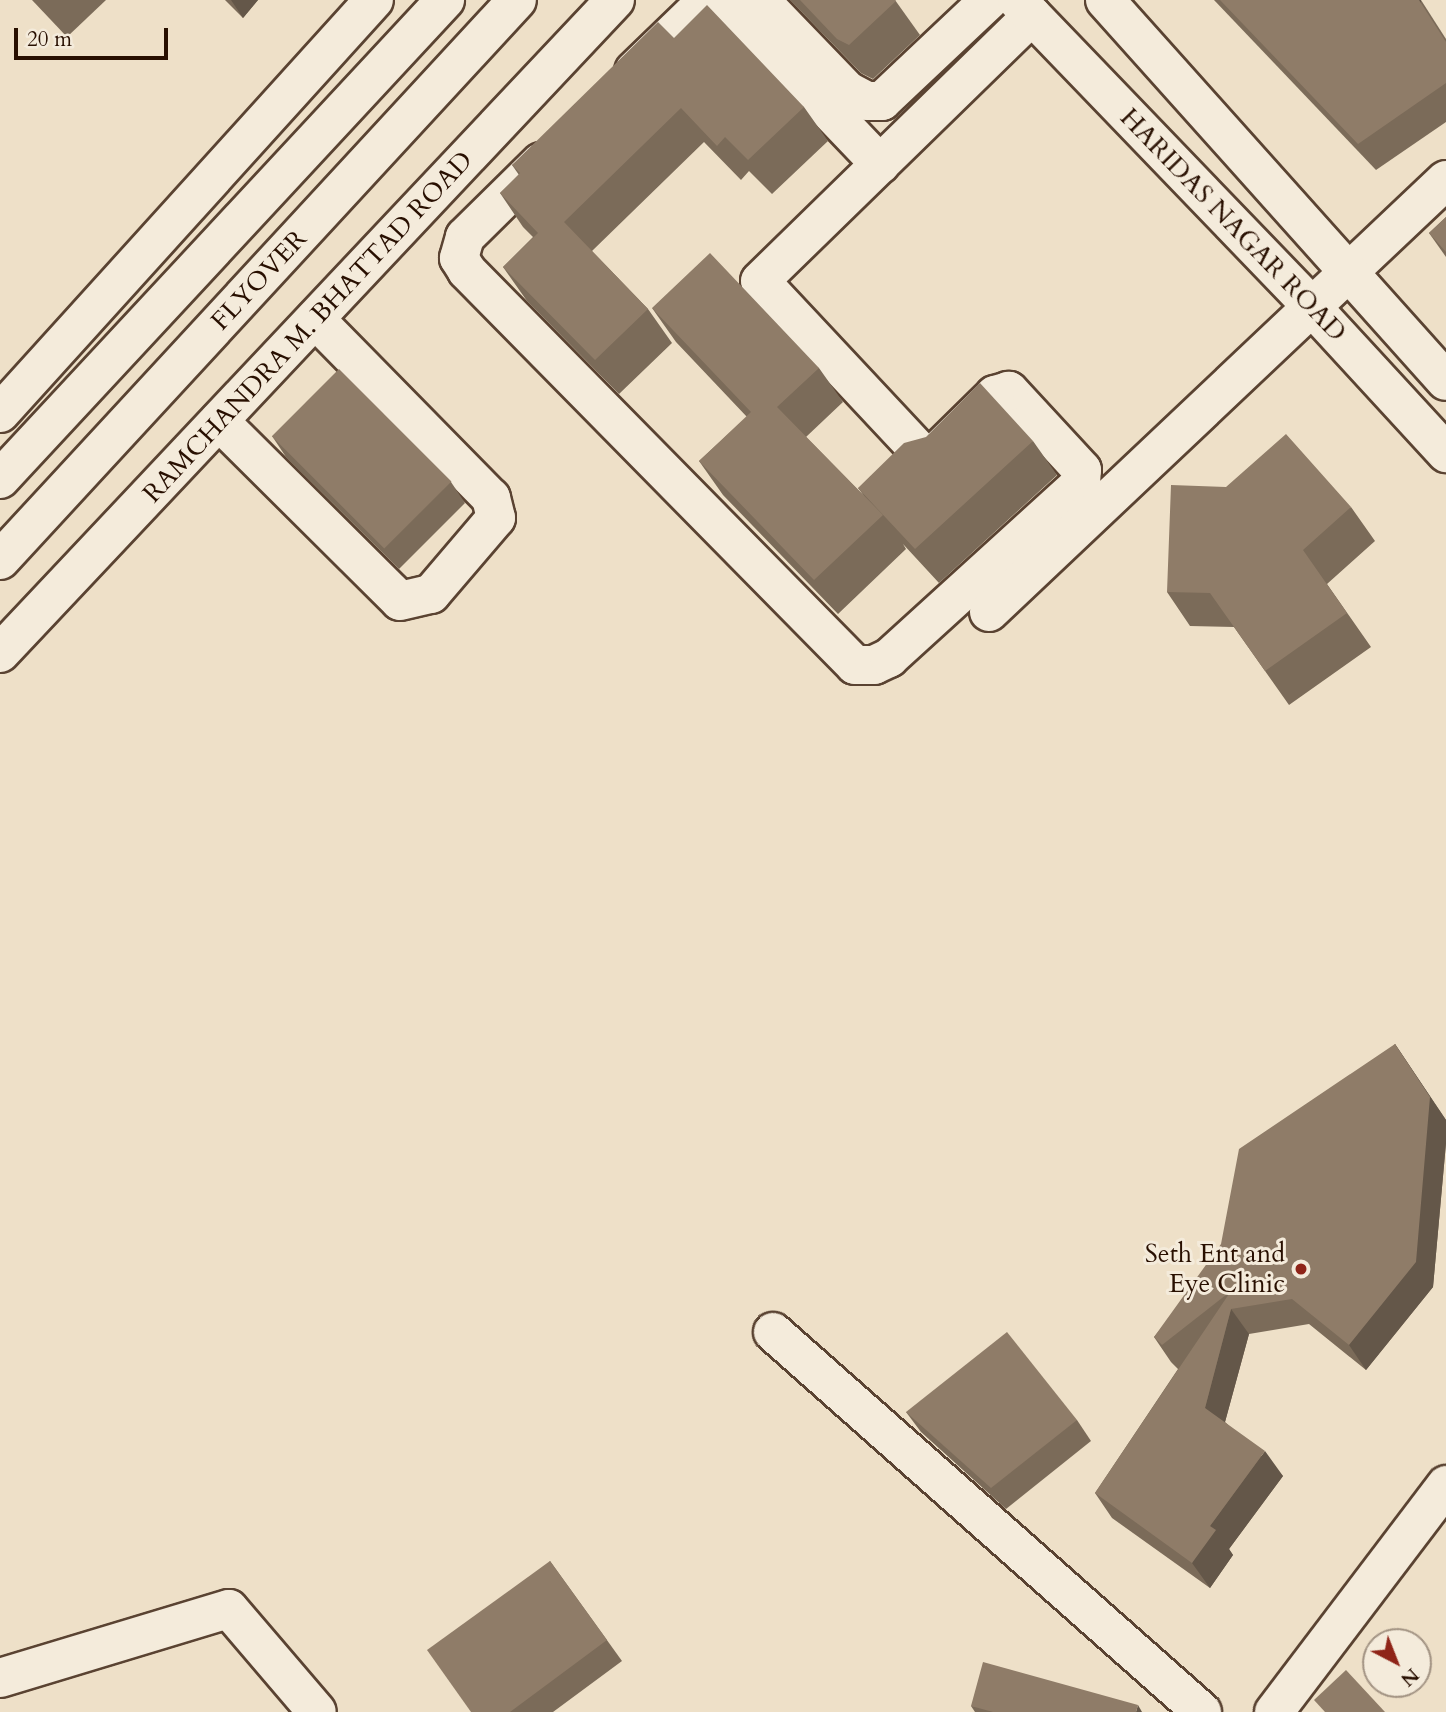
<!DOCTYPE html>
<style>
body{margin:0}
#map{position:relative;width:1446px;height:1712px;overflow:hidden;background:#eee0c8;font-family:Cardo,serif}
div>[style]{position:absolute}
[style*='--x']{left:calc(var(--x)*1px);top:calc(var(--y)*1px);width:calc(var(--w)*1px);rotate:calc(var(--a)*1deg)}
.roads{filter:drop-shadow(2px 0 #5a4332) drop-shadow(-2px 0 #5a4332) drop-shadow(0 2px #5a4332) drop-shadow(0 -2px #5a4332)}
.minor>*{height:38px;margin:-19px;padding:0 19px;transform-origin:19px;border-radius:19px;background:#f4ebdb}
.tertiary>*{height:38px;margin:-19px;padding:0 19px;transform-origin:19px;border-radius:19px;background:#f4ebdb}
.secondary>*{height:38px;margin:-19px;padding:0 19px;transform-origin:19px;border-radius:19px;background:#f4ebdb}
.wall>*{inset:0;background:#7b6b59}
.shaded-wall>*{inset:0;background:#645749;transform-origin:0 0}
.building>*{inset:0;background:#8f7c68;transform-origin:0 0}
.dots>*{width:19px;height:19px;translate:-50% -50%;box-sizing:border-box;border:4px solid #f4ebdb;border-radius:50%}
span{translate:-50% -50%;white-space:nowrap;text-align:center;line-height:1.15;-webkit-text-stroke:6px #f4ebdb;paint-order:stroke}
.street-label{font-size:26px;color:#280f00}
.poi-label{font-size:26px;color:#280f00}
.right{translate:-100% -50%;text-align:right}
.north{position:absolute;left:1362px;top:1628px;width:70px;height:70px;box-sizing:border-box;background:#f4ebdb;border:2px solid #a29383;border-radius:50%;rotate:138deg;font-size:19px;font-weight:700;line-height:28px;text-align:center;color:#280f00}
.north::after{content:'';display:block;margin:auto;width:24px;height:32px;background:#8f2418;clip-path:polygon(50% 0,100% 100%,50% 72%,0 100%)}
.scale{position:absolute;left:14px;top:28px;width:154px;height:32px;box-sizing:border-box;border:4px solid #280f00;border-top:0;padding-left:9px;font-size:21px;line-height:24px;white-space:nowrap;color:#280f00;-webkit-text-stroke:5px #f4ebdb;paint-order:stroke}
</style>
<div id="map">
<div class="roads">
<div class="minor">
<i style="--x:760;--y:0;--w:127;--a:46"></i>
<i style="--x:848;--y:91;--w:21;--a:28"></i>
<i style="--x:867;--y:101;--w:15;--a:0"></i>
<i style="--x:882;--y:101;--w:147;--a:-43.3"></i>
<i style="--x:634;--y:71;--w:89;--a:-44.1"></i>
<i style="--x:698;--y:9;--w:17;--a:-25"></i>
<i style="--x:713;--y:2;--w:16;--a:14"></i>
<i style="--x:729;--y:6;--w:219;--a:46.3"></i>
<i style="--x:541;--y:162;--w:107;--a:135.4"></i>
<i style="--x:465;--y:237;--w:22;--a:106"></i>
<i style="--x:459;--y:258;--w:15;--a:58"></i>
<i style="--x:467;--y:271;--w:553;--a:45.44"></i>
<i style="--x:855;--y:665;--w:19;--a:0"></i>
<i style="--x:874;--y:665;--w:17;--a:-25"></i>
<i style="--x:889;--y:658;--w:260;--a:-42.3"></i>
<i style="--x:1081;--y:483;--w:13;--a:-86"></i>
<i style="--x:1082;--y:470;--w:108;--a:-132.7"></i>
<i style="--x:1009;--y:391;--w:15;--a:164"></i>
<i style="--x:995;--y:395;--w:86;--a:135.5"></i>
<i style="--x:934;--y:455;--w:11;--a:180"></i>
<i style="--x:923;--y:455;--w:238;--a:-133.1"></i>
<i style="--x:760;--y:281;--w:380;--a:-44.3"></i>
<i style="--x:219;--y:421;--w:255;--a:44.8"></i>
<i style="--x:400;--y:601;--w:32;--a:-13"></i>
<i style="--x:431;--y:594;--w:100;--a:-49.5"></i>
<i style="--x:496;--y:518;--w:21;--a:-104"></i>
<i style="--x:491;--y:498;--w:251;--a:-134.5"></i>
<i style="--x:989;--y:612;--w:629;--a:-43.39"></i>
<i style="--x:773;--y:1332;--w:573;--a:41.53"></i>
<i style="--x:0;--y:1678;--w:239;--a:-16.8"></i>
<i style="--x:229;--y:1609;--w:135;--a:49.5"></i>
<i style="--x:1274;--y:1712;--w:285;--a:-52.8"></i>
</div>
<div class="tertiary">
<i style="--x:1017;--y:0;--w:424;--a:46.1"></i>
<i style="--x:1311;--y:306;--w:200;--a:47.4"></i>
<i style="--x:1105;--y:0;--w:511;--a:48.17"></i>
</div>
<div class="secondary">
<i style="--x:0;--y:413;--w:557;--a:-47.84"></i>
<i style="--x:0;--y:479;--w:654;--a:-47.11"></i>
<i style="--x:0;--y:560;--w:762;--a:-47.29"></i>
<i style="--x:0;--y:653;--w:897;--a:-46.72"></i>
</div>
</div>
<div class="wall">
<i style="clip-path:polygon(32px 0,106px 0,67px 37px)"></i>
<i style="clip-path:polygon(225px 0,258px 0,243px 18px)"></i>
<i style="clip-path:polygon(790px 0,895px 0,920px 35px,873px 79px,861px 73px)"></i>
<i style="clip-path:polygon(1214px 0,1421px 0,1446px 39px,1446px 122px,1376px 170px)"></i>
<i style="clip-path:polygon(674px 38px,804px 107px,828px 141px,772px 194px,749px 171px,741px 180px,704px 142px,592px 251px,648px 309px,672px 343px,619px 394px,527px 301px,503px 267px,533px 237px,523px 227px,500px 193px,519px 175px,512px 165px)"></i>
<i style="clip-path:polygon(1446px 217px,1446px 257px,1429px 233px)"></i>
<i style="clip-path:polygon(652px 308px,819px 368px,843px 402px,806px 437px,864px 496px,858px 488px,1033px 441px,1057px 475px,939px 583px,903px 544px,906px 549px,838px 614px,723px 495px,699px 461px,747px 417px,676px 342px)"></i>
<i style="clip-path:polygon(272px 436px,451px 482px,465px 503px,399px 569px,286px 457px)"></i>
<i style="clip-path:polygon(1351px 507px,1375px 541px,1327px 584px,1371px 647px,1289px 705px,1234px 627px,1190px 626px,1167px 592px)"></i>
<i style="clip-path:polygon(1395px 1044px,1446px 1120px,1446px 1143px,1433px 1287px,1366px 1370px,1309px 1324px,1249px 1334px,1225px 1422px,1283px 1476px,1229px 1549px,1233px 1555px,1210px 1588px,1112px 1518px,1095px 1493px,1178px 1369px,1171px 1362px,1154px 1337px)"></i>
<i style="clip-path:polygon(906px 1412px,1077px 1420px,1091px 1441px,1006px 1509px,921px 1432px)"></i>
<i style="clip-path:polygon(550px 1561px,622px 1661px,553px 1712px,471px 1712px)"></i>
<i style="clip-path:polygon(971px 1706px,1142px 1712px,975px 1712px)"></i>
</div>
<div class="shaded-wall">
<i style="clip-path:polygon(231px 0,258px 0,243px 18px)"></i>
<i style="left:1419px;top:0;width:2px;height:50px"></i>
<i style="clip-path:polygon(1395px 1044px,1446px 1120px,1446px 1143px,1433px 1287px,1366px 1370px,1349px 1345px)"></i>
<i style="clip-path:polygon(1231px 1309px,1249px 1334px,1222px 1433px,1205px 1408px)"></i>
<i style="clip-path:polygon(1265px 1451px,1283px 1476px,1229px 1549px,1233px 1555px,1210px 1588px,1192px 1563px,1210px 1526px)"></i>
<i style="clip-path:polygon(1138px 1705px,1142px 1712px,1136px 1712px)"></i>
</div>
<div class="building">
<i style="clip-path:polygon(800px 0,895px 0,896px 1px,849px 45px,837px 39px)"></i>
<i style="clip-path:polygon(1220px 0,1419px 0,1446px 42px,1446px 83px,1358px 144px)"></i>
<i style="clip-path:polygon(707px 5px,804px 107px,748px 160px,725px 137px,717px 146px,681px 108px,564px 222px,648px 309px,595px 360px,503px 267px,538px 233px,500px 193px,520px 173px,512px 165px,658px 22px,674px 38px)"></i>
<i style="clip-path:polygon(1446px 217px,1446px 252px,1429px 233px)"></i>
<i style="clip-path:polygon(710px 253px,819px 368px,777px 407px,883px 515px,814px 580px,699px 461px,751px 412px,652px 308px)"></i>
<i style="left:339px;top:369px;width:159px;height:95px;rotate:45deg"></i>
<i style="clip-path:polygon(980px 383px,1033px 441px,915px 549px,858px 488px,904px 443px,926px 437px)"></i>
<i style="clip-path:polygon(1286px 434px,1351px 507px,1303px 550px,1347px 613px,1265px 671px,1210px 593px,1167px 592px,1171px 485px,1226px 487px)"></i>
<i style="clip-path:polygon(1395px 1044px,1430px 1097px,1416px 1262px,1349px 1345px,1292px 1299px,1231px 1309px,1205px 1408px,1265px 1451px,1210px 1526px,1216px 1530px,1192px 1563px,1095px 1493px,1231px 1291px,1162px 1345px,1154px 1337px,1221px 1244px,1239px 1149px)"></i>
<i style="clip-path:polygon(1007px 1332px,1077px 1420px,991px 1488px,906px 1412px)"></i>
<i style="clip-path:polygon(550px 1561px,607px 1640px,510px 1712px,471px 1712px,427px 1650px)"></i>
<i style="clip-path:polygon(983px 1662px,1138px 1705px,1136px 1712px,993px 1712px,971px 1706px)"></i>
<i style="clip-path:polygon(1346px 1670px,1385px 1712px,1325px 1712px,1314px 1700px)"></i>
</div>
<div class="dots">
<i style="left:1301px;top:1269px;background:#8f2418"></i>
</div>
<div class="street-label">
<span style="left:1233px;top:225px;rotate:46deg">HARIDAS NAGAR ROAD</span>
<span style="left:259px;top:280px;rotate:-47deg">FLYOVER</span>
<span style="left:308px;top:327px;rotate:-47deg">RAMCHANDRA M. BHATTAD ROAD</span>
</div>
<div class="poi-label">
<span class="right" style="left:1285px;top:1269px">Seth Ent and<br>Eye Clinic</span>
</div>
<div class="north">N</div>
<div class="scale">20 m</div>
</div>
